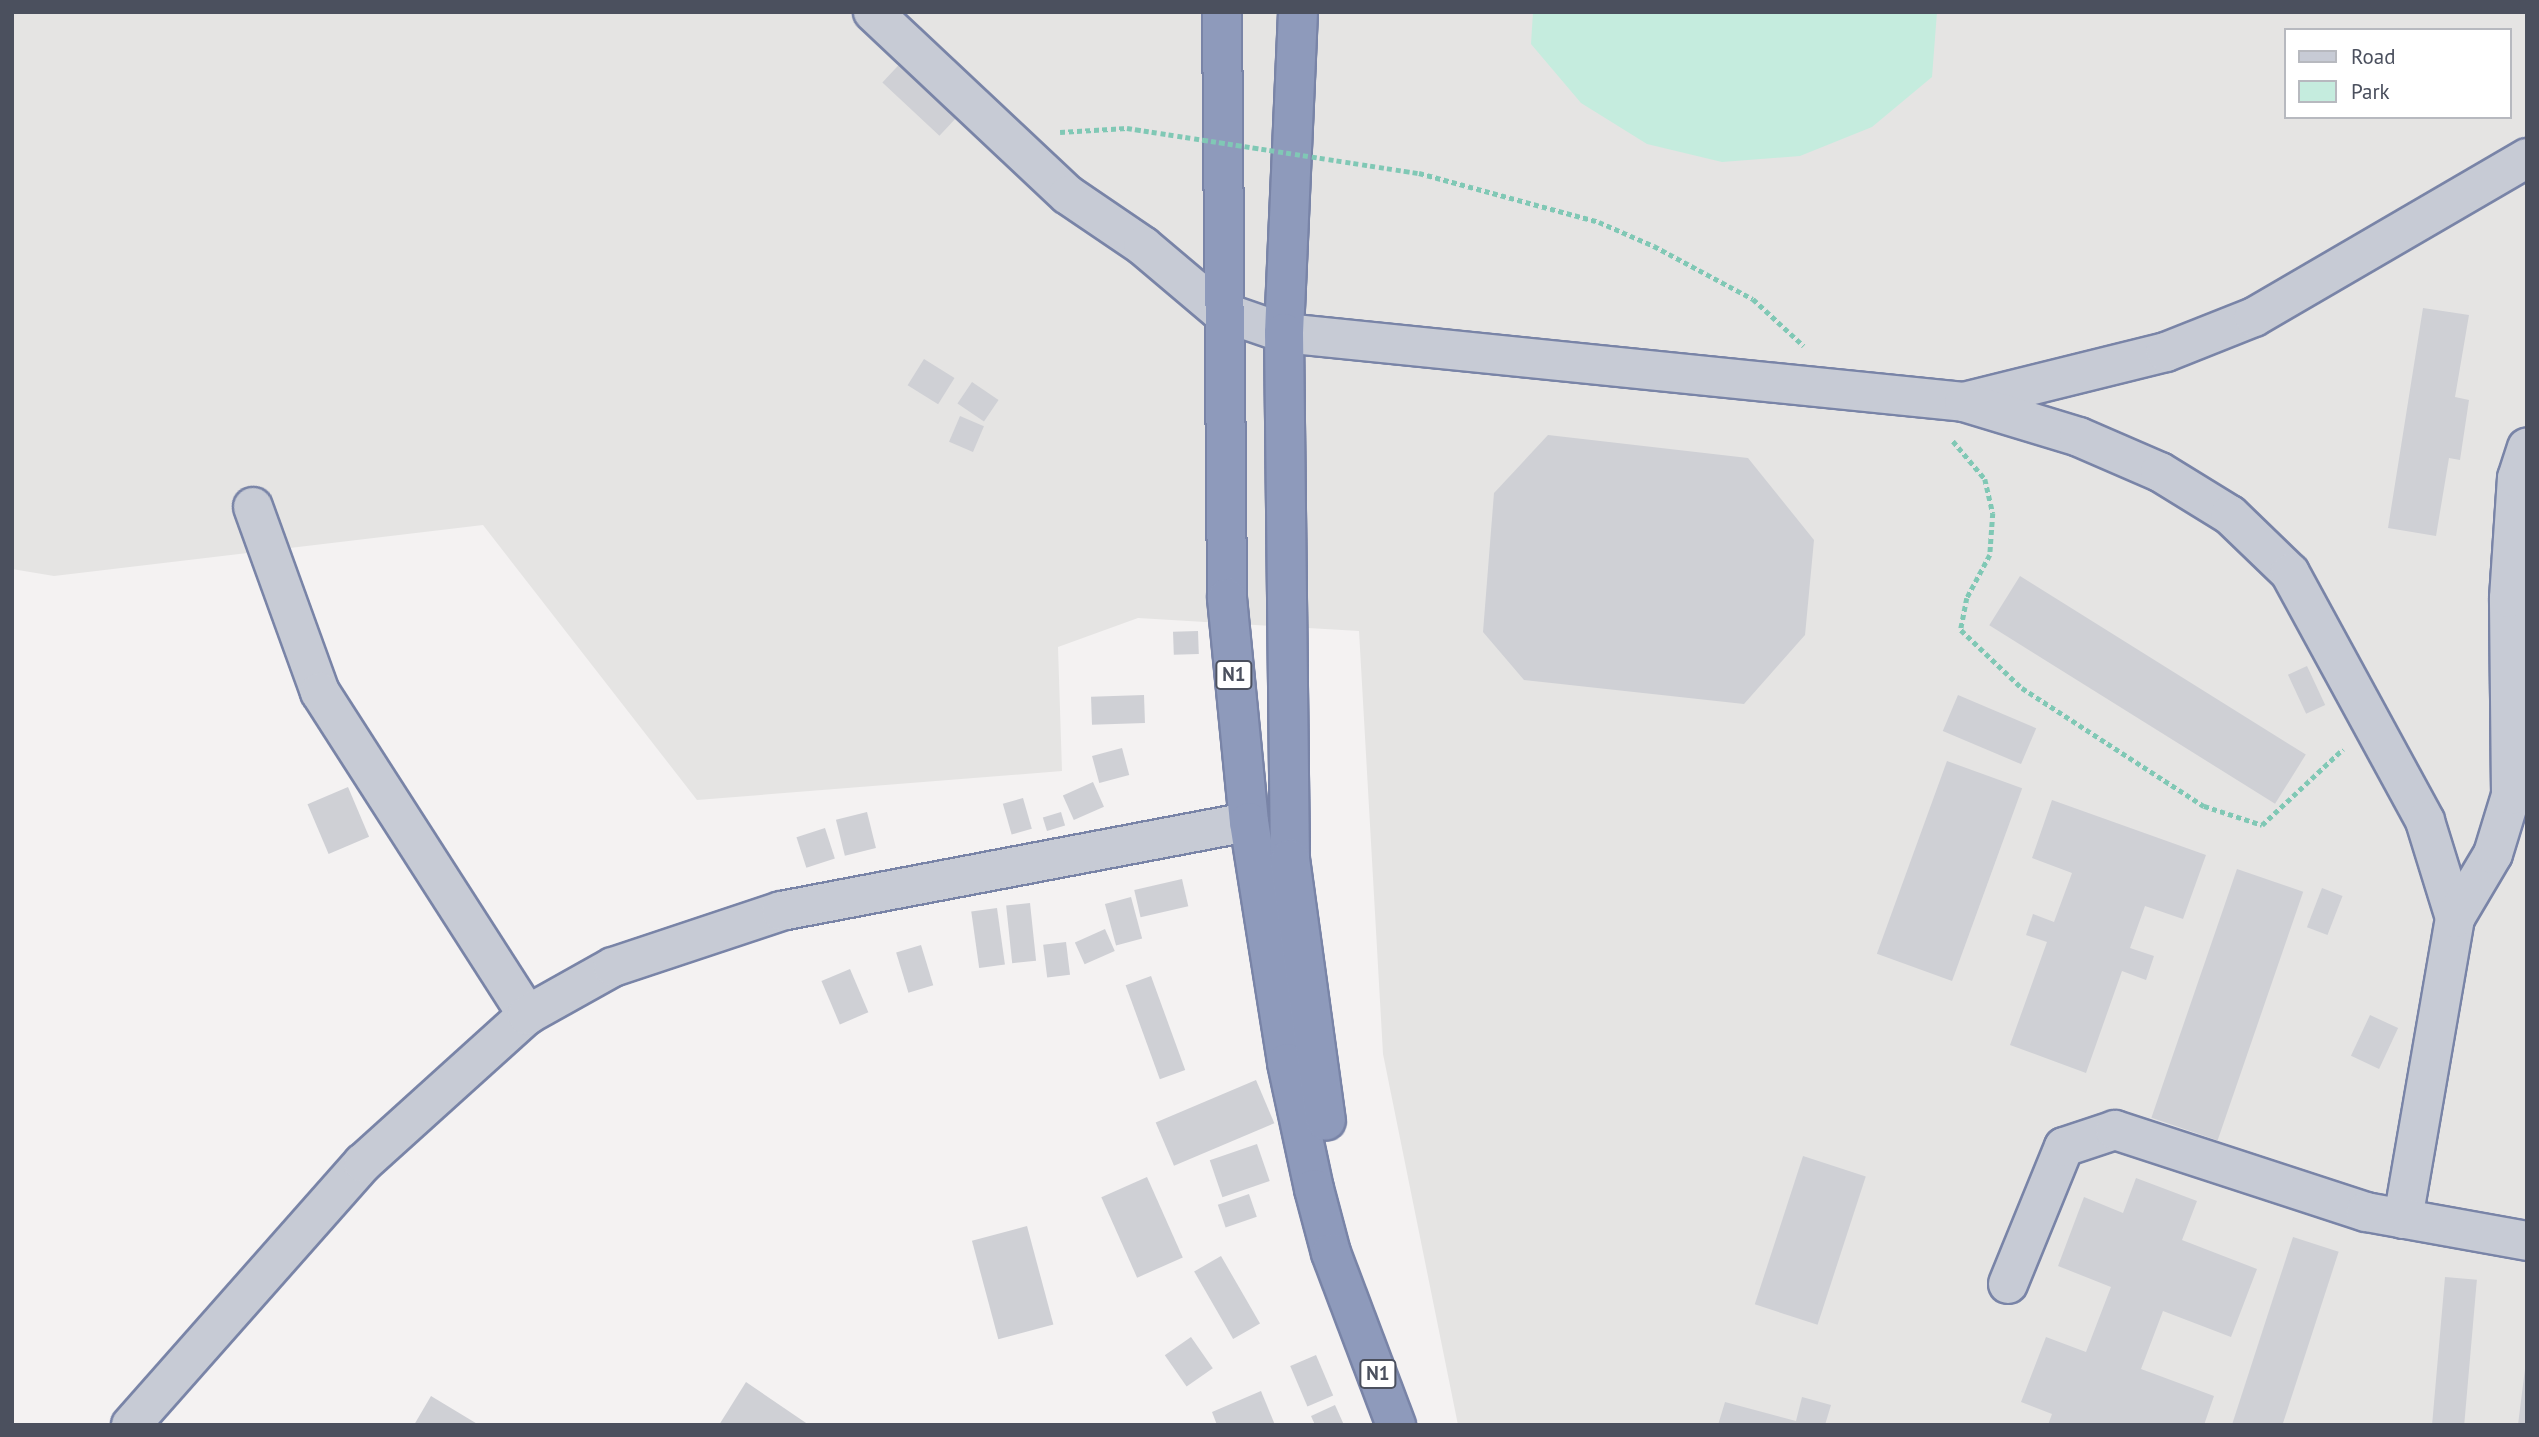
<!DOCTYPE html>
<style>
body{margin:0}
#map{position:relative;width:2539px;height:1437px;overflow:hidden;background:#f4f2f2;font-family:"PT Sans",sans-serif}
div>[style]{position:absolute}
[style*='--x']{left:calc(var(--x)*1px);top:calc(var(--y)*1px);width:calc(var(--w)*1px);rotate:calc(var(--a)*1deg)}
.education>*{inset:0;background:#e5e4e3}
.green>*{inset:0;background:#c5ecde}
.building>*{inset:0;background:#cfd0d5;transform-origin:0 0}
.path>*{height:4.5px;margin-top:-2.25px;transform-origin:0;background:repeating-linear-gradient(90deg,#80c8b5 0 5px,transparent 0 8.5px)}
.roads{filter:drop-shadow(2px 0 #7984a7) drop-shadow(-2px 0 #7984a7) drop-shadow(0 2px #7984a7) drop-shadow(0 -2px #7984a7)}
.minor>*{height:38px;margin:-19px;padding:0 19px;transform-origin:19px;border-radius:19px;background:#c7cbd5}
.highway>*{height:38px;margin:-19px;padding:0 19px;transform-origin:19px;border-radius:19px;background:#8e9abb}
.path-bridge>*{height:4.5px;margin-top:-2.25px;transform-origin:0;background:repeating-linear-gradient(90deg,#80c8b5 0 5px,transparent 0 8.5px)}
span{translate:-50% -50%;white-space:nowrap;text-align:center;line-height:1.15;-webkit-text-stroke:5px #fff;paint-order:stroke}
.shield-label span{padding:2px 5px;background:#fff;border:2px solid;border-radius:5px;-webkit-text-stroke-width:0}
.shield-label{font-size:19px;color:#4b505e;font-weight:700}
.frame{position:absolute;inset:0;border:14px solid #4b505e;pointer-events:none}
.legend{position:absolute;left:2284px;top:28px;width:228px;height:91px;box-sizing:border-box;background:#fff;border:2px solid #b7b9bf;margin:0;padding:9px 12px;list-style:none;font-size:21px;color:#4b505e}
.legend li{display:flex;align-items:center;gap:14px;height:35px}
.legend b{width:35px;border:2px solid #b7b9bf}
</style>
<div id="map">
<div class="education">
<i style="clip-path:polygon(evenodd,12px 12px,2527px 12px,2527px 1425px,1458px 1425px,1383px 1054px,1359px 631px,1138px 618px,1058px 647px,1062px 771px,697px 800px,483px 525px,54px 576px,12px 569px,12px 12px,2285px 30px,2509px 30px,2509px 117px,2285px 117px,2285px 30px)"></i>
</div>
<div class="green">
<i style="clip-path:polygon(1533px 12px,1937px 12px,1932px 77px,1872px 127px,1800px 156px,1722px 162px,1647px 144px,1581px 103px,1531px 44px)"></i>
</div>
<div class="building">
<i style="left:909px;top:54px;width:78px;height:39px;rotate:43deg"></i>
<i style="clip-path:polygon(2423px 308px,2469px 315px,2455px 397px,2469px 400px,2460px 460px,2449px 458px,2436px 536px,2388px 528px)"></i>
<i style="left:924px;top:359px;width:36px;height:31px;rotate:32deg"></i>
<i style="left:972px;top:382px;width:32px;height:26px;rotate:34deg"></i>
<i style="left:960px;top:416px;width:26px;height:28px;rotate:23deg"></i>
<i style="clip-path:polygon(1548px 435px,1748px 458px,1814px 540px,1805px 635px,1744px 704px,1524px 680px,1483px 632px,1494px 493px)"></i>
<i style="left:2020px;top:576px;width:337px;height:58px;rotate:32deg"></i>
<i style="left:1198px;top:631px;width:23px;height:25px;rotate:88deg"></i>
<i style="left:2307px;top:666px;width:43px;height:21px;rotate:65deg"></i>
<i style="left:1144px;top:695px;width:28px;height:53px;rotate:88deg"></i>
<i style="left:1958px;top:695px;width:85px;height:39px;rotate:23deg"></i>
<i style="left:1122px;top:748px;width:28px;height:31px;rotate:75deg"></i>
<i style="left:1947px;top:761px;width:80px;height:205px;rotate:20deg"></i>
<i style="left:1093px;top:782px;width:27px;height:33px;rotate:66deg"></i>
<i style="left:348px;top:787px;width:54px;height:44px;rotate:67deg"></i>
<i style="left:1023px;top:798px;width:32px;height:21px;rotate:74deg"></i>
<i style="clip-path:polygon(2052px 800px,2206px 855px,2183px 919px,2145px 906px,2130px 948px,2154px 956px,2146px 980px,2122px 971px,2086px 1073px,2010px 1045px,2047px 942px,2026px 935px,2033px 914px,2054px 922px,2072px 873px,2032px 858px)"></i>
<i style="left:867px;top:812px;width:37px;height:32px;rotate:76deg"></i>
<i style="left:1061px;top:812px;width:14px;height:19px;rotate:73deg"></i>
<i style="left:825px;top:828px;width:32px;height:30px;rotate:72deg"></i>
<i style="left:2237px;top:869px;width:70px;height:263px;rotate:19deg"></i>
<i style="left:1182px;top:879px;width:28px;height:49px;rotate:77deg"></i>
<i style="left:2322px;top:888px;width:22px;height:42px;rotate:21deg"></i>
<i style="left:1131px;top:897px;width:43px;height:27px;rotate:75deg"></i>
<i style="left:1030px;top:903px;width:58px;height:24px;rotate:84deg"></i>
<i style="left:997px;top:908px;width:57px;height:26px;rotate:82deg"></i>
<i style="left:1105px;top:929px;width:24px;height:33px;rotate:66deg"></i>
<i style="left:1066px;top:942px;width:33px;height:23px;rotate:83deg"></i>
<i style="left:921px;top:945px;width:42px;height:26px;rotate:73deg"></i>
<i style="left:850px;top:969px;width:47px;height:31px;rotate:67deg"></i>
<i style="left:1151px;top:976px;width:100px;height:27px;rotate:70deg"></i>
<i style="left:2370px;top:1015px;width:31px;height:45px;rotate:25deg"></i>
<i style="left:1256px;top:1080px;width:47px;height:109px;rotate:67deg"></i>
<i style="left:1257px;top:1144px;width:39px;height:50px;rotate:71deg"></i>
<i style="left:1803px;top:1156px;width:66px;height:156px;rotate:18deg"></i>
<i style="left:1147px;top:1177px;width:88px;height:50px;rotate:66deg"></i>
<i style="clip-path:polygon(2136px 1178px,2197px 1201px,2182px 1240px,2257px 1269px,2231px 1337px,2163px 1311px,2141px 1369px,2214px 1396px,2204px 1425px,2048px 1425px,2052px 1414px,2021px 1402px,2046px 1337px,2086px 1352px,2111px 1287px,2058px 1266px,2084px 1197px,2123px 1213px)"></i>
<i style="left:1249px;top:1194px;width:24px;height:33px;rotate:71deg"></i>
<i style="left:1027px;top:1226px;width:102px;height:57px;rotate:75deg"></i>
<i style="left:2293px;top:1237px;width:48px;height:198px;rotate:18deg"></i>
<i style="left:1221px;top:1256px;width:78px;height:31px;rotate:60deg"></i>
<i style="left:2445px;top:1277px;width:32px;height:149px;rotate:5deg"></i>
<i style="left:1191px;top:1337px;width:38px;height:32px;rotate:55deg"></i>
<i style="left:1316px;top:1355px;width:44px;height:28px;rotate:67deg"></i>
<i style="clip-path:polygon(2525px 1369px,2527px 1425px,2518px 1425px)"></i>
<i style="clip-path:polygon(746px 1382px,809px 1425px,719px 1425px)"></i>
<i style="clip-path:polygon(1261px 1391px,1275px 1425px,1217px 1425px,1212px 1412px)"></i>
<i style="clip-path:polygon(431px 1396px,479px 1425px,414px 1425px)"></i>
<i style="clip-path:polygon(1802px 1397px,1831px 1405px,1825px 1425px,1718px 1425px,1725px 1402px,1796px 1421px)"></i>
<i style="clip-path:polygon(1335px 1405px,1344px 1425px,1315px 1425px,1311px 1416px)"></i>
</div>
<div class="path">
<i style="--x:1060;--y:132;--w:67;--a:-3.4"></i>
<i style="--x:1419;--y:173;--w:187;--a:15.2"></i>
<i style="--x:1599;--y:222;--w:60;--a:23.6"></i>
<i style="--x:1654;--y:246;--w:112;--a:28.2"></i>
<i style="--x:1753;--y:299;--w:69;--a:42.7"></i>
<i style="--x:1953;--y:441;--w:50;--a:49.9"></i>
<i style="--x:1985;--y:479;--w:35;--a:77"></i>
<i style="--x:1993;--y:513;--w:42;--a:94.1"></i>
<i style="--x:1990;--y:555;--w:49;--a:118.1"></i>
<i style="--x:1967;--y:598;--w:33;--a:101"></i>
<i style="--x:1961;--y:630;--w:84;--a:43.6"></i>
<i style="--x:2022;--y:688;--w:217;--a:33"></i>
<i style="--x:2204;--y:806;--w:61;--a:18.1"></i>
<i style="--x:2262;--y:825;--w:111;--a:-43.2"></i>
</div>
<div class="roads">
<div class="minor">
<i style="--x:873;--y:12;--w:267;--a:43.2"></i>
<i style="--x:1068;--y:195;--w:91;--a:34.2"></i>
<i style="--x:1143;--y:246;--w:101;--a:40.2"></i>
<i style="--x:1220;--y:311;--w:68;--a:19"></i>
<i style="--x:1284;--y:333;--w:683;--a:5.79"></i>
<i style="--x:1964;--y:402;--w:208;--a:-13.9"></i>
<i style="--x:2166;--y:352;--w:95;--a:-21.7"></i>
<i style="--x:2254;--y:317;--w:316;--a:-30.2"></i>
<i style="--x:1964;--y:402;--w:120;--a:16.9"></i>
<i style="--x:2079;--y:437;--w:88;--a:23.4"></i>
<i style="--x:2160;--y:472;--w:82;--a:31.6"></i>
<i style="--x:2230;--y:515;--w:83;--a:44"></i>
<i style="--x:2290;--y:573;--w:282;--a:61.4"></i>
<i style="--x:2425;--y:821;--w:102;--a:72.8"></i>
<i style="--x:253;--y:507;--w:197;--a:70.1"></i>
<i style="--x:320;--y:692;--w:384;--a:57.3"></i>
<i style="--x:2403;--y:1219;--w:305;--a:-80.2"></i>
<i style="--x:2455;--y:918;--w:74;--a:-59.3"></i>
<i style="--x:2493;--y:854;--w:62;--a:-73"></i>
<i style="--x:2511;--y:795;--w:197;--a:-90.6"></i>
<i style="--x:2509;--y:598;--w:120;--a:-86.2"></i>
<i style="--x:2517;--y:478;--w:32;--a:-72"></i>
<i style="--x:2008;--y:1284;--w:148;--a:-67.8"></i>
<i style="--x:2064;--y:1147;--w:54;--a:-18.4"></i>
<i style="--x:2115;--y:1130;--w:264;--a:18.1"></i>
<i style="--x:2366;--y:1212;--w:164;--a:10.2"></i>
<i style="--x:131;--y:1425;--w:350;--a:-48.5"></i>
<i style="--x:363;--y:1163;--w:221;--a:-42.1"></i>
<i style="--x:527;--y:1015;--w:98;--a:-29.2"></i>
<i style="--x:613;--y:967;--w:177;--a:-18.4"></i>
<i style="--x:781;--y:911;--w:476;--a:-10.8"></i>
</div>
<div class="highway">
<i style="--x:1222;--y:12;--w:586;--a:89.51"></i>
<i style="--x:1227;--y:598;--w:225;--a:84.4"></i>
<i style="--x:1249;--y:822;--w:244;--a:81"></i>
<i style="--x:1287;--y:1063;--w:129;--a:77.9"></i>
<i style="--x:1314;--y:1189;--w:66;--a:75.1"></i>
<i style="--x:1331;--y:1253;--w:184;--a:69.3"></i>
<i style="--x:1298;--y:12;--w:321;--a:92.5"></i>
<i style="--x:1284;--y:333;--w:526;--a:89.35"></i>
<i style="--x:1290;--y:859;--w:264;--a:82.2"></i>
</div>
</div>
<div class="path-bridge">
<i style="--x:1127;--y:128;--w:295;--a:8.8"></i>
</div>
<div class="shield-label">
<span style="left:1234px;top:675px">N1</span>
<span style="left:1378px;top:1374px">N1</span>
</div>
<div class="frame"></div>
<ul class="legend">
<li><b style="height:9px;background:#c7cbd5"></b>Road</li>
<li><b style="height:19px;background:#c5ecde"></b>Park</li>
</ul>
</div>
